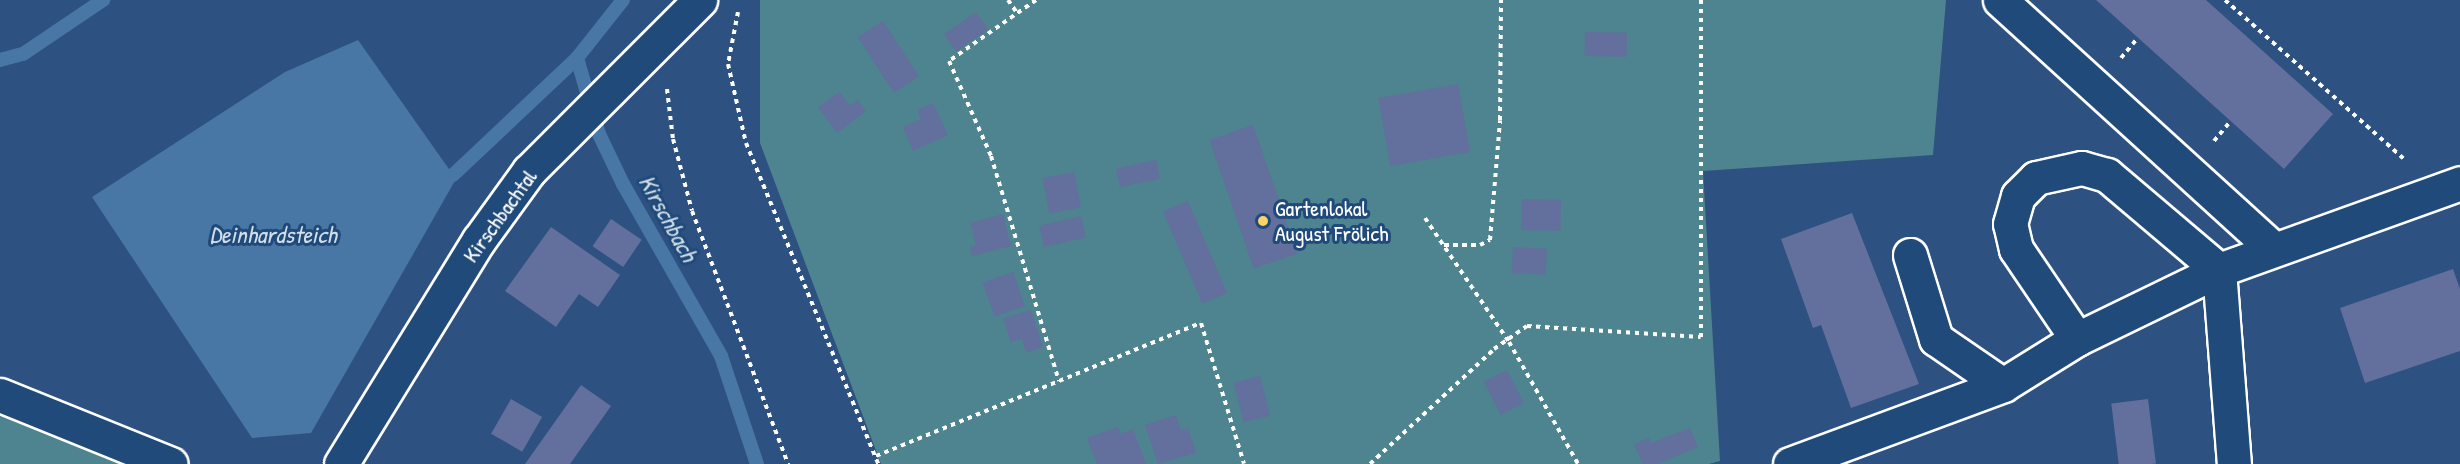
<!DOCTYPE html>
<meta charset="utf-8">
<style>
body{margin:0}
#map{position:relative;width:2460px;height:464px;overflow:hidden;background:#2d5181;font-family:"Patrick Hand",sans-serif}
div>[style]{position:absolute}
[style*='--x']{left:calc(var(--x)*1px);top:calc(var(--y)*1px);width:calc(var(--w)*1px);rotate:calc(var(--a)*1deg)}
.green>*{inset:0;background:#4e8390}
.water>*{inset:0;background:#4877a5}
.stream>*{height:14px;margin:-7px;padding:0 7px;transform-origin:7px;border-radius:7px;background:#4877a5}
.building>*{inset:0;background:#636f9c;transform-origin:0 0}
.path>*{height:4px;margin-top:-2px;transform-origin:0;background:repeating-linear-gradient(90deg,#fff 0 4.5px,transparent 0 9px)}
.roads{filter:drop-shadow(2px 0 #fff) drop-shadow(-2px 0 #fff) drop-shadow(0 2px #fff) drop-shadow(0 -2px #fff)}
.minor>*{height:33px;margin:-16.5px;padding:0 16.5px;transform-origin:16.5px;border-radius:16.5px;background:#1f4a7a}
.dots>*{width:16px;height:16px;translate:-50% -50%;box-sizing:border-box;border:3px solid #1f4a7a;border-radius:50%}
span{translate:-50% -50%;white-space:nowrap;text-align:center;line-height:1.15;-webkit-text-stroke:6px #1f4a7a;paint-order:stroke}
.poi-label{font-size:22px;color:#fff}
.left{translate:0 -50%;text-align:left}
.street-label{font-size:22px;color:#fff}
.water-label{font-size:24px;color:#d1dde8;font-style:italic}
</style>
<div id="map">
<div class="green">
<i style="clip-path:polygon(760px 0,1946px 0,1933px 155px,1703px 171px,1720px 461px,1709px 464px,881px 464px,760px 143px)"></i>
<i style="clip-path:polygon(0 407px,148px 464px,0 464px)"></i>
</div>
<div class="water">
<i style="clip-path:polygon(358px 40px,456px 179px,311px 433px,252px 438px,92px 197px,285px 72px)"></i>
</div>
<div class="stream">
<i style="--x:577;--y:58;--w:79;--a:73.9"></i>
<i style="--x:599;--y:134;--w:55;--a:64.4"></i>
<i style="--x:623;--y:184;--w:198;--a:60.3"></i>
<i style="--x:721;--y:356;--w:114;--a:71.6"></i>
<i style="--x:0;--y:60;--w:24;--a:-15"></i>
<i style="--x:23;--y:54;--w:97;--a:-34"></i>
<i style="--x:453;--y:175;--w:170;--a:-43.3"></i>
<i style="--x:577;--y:58;--w:74;--a:-51.6"></i>
</div>
<div class="building">
<i style="clip-path:polygon(2096px 0,2206px 0,2333px 114px,2284px 169px)"></i>
<i style="left:976px;top:12px;width:21px;height:39px;rotate:55deg"></i>
<i style="left:883px;top:21px;width:66px;height:30px;rotate:57deg"></i>
<i style="left:1585px;top:32px;width:42px;height:24px;rotate:1deg"></i>
<i style="left:1458px;top:84px;width:69px;height:81px;rotate:80deg"></i>
<i style="clip-path:polygon(839px 92px,850px 105px,858px 100px,866px 111px,837px 133px,818px 107px)"></i>
<i style="clip-path:polygon(933px 103px,948px 135px,913px 151px,903px 127px,921px 119px,917px 110px)"></i>
<i style="left:1253px;top:125px;width:136px;height:46px;rotate:71deg"></i>
<i style="left:1156px;top:160px;width:19px;height:41px;rotate:78deg"></i>
<i style="left:1074px;top:172px;width:36px;height:32px;rotate:79deg"></i>
<i style="left:1522px;top:199px;width:39px;height:31px;rotate:1deg"></i>
<i style="left:1188px;top:201px;width:100px;height:27px;rotate:67deg"></i>
<i style="clip-path:polygon(1852px 213px,1919px 384px,1851px 408px,1821px 325px,1813px 328px,1781px 239px)"></i>
<i style="clip-path:polygon(1003px 214px,1011px 246px,972px 256px,970px 247px,976px 245px,970px 223px)"></i>
<i style="left:1081px;top:216px;width:22px;height:43px;rotate:77deg"></i>
<i style="left:611px;top:219px;width:37px;height:33px;rotate:34deg"></i>
<i style="clip-path:polygon(551px 227px,620px 275px,598px 307px,579px 294px,556px 327px,505px 291px)"></i>
<i style="left:1513px;top:247px;width:34px;height:26px;rotate:3deg"></i>
<i style="clip-path:polygon(2453px 269px,2460px 289px,2460px 351px,2365px 383px,2340px 308px)"></i>
<i style="left:1013px;top:272px;width:36px;height:32px;rotate:71deg"></i>
<i style="clip-path:polygon(1031px 310px,1043px 347px,1026px 353px,1022px 339px,1011px 342px,1003px 318px)"></i>
<i style="left:1507px;top:370px;width:37px;height:26px;rotate:63deg"></i>
<i style="left:1260px;top:376px;width:41px;height:27px;rotate:76deg"></i>
<i style="clip-path:polygon(581px 385px,611px 406px,570px 464px,525px 464px)"></i>
<i style="left:511px;top:399px;width:36px;height:40px;rotate:30deg"></i>
<i style="left:2148px;top:399px;width:65px;height:37px;rotate:83deg"></i>
<i style="clip-path:polygon(1176px 415px,1181px 430px,1188px 428px,1196px 453px,1158px 464px,1145px 425px)"></i>
<i style="clip-path:polygon(1118px 427px,1121px 434px,1133px 429px,1146px 464px,1097px 464px,1087px 438px)"></i>
<i style="clip-path:polygon(1690px 428px,1698px 447px,1657px 464px,1643px 464px,1634px 444px,1649px 438px,1651px 443px)"></i>
</div>
<div class="path">
<i style="--x:1008;--y:0;--w:16;--a:55"></i>
<i style="--x:1036;--y:0;--w:106;--a:145"></i>
<i style="--x:949;--y:61;--w:104;--a:66.1"></i>
<i style="--x:991;--y:156;--w:235;--a:73.2"></i>
<i style="--x:2225;--y:0;--w:239;--a:41.6"></i>
<i style="--x:738;--y:12;--w:53;--a:100.9"></i>
<i style="--x:728;--y:64;--w:81;--a:77.2"></i>
<i style="--x:746;--y:143;--w:347;--a:67.6"></i>
<i style="--x:2121;--y:58;--w:26;--a:-50"></i>
<i style="--x:667;--y:89;--w:50;--a:83.2"></i>
<i style="--x:673;--y:139;--w:74;--a:75.2"></i>
<i style="--x:692;--y:211;--w:271;--a:69.2"></i>
<i style="--x:2214;--y:141;--w:26;--a:-50"></i>
<i style="--x:1425;--y:218;--w:150;--a:55.9"></i>
<i style="--x:1509;--y:342;--w:140;--a:60.5"></i>
<i style="--x:1444;--y:245;--w:36;--a:0"></i>
<i style="--x:1480;--y:245;--w:11;--a:-27"></i>
<i style="--x:1490;--y:240;--w:120;--a:-85.2"></i>
<i style="--x:1500;--y:120;--w:120;--a:-89.5"></i>
<i style="--x:876;--y:456;--w:351;--a:-22.3"></i>
<i style="--x:1201;--y:323;--w:147;--a:73"></i>
<i style="--x:1370;--y:464;--w:169;--a:-42.8"></i>
<i style="--x:1494;--y:349;--w:40;--a:-34.9"></i>
<i style="--x:1527;--y:326;--w:174;--a:3.6"></i>
<i style="--x:1701;--y:337;--w:337;--a:-90"></i>
</div>
<div class="roads">
<div class="minor">
<i style="--x:2000;--y:0;--w:369;--a:42.3"></i>
<i style="--x:1910;--y:255;--w:88;--a:72.8"></i>
<i style="--x:1936;--y:339;--w:81;--a:34.5"></i>
<i style="--x:2219;--y:270;--w:195;--a:85.6"></i>
<i style="--x:2077;--y:339;--w:109;--a:-124.1"></i>
<i style="--x:2016;--y:249;--w:26;--a:-103"></i>
<i style="--x:2010;--y:224;--w:29;--a:-74"></i>
<i style="--x:2018;--y:196;--w:25;--a:-45"></i>
<i style="--x:2036;--y:178;--w:47;--a:-12.3"></i>
<i style="--x:2082;--y:168;--w:26;--a:16"></i>
<i style="--x:2107;--y:175;--w:147;--a:40.3"></i>
<i style="--x:0;--y:395;--w:184;--a:22"></i>
<i style="--x:341;--y:464;--w:263;--a:-58.4"></i>
<i style="--x:479;--y:240;--w:85;--a:-54.1"></i>
<i style="--x:529;--y:171;--w:242;--a:-45"></i>
<i style="--x:1790;--y:464;--w:227;--a:-20.3"></i>
<i style="--x:2003;--y:385;--w:87;--a:-31.9"></i>
<i style="--x:2077;--y:339;--w:158;--a:-25.9"></i>
<i style="--x:2219;--y:270;--w:256;--a:-19.8"></i>
</div>
</div>
<div class="dots">
<i style="left:1263px;top:221px;background:#ffd166"></i>
</div>
<div class="poi-label">
<span class="left" style="left:1275px;top:221px">Gartenlokal<br>August Frölich</span>
</div>
<div class="street-label">
<span style="left:500px;top:216px;rotate:-54deg">Kirschbachtal</span>
</div>
<div class="water-label">
<span style="left:668px;top:218px;rotate:61deg">Kirschbach</span>
<span style="left:273px;top:235px">Deinhardsteich</span>
</div>
</div>
